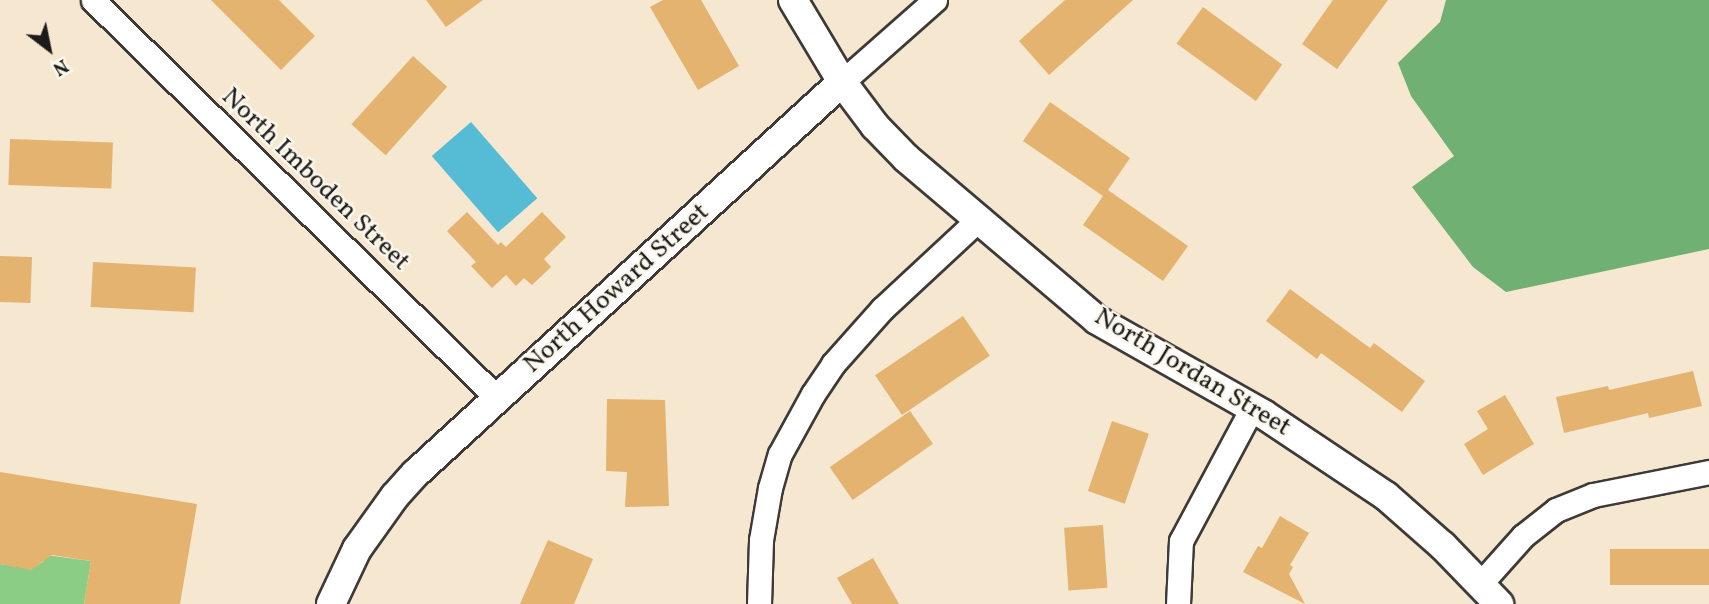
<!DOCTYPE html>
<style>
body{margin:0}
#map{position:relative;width:1709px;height:604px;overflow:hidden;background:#f5e7d0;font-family:Vollkorn,serif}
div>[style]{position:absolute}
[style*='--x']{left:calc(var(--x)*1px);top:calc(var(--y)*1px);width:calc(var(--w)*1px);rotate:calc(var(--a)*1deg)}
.green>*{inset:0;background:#8bcd85}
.forest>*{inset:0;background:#70b072}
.water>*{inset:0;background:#56bcd5;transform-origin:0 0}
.building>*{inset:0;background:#e4b36f;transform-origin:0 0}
.roads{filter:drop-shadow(2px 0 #3d3a37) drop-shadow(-2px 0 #3d3a37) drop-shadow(0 2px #3d3a37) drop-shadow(0 -2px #3d3a37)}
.minor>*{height:23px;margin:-11.5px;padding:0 11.5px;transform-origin:11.5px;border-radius:11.5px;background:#fff}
.tertiary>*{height:28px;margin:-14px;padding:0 14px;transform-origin:14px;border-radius:14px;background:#fff}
span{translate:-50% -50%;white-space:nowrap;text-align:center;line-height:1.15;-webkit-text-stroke:5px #fbf7ec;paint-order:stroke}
.street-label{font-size:26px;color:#1c1c1c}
.north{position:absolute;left:14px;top:14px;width:70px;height:70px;-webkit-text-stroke:5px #fbf7ec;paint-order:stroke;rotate:148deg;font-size:19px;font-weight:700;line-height:28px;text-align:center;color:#1c1c1c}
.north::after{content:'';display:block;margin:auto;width:24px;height:32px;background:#1c1c1c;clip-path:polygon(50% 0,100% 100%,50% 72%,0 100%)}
</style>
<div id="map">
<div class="green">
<i style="clip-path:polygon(46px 555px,91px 561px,84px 604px,0 604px,0 564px,31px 569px,43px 562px)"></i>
</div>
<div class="forest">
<i style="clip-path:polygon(1446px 0,1709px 0,1709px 249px,1506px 292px,1473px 267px,1412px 187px,1454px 156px,1411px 96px,1398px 63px,1440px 22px)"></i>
</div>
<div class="water">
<i style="left:471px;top:122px;width:101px;height:52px;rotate:49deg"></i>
</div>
<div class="building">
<i style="clip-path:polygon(211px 0,279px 0,315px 36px,281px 70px)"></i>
<i style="clip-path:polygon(426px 0,483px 0,446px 27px)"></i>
<i style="clip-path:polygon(663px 0,701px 0,739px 66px,698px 90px,650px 7px)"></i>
<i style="clip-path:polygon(1065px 0,1133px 0,1049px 75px,1019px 41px)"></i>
<i style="clip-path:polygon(1333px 0,1388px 0,1337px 69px,1302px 44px)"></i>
<i style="left:1203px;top:7px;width:98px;height:45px;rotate:36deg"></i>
<i style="left:413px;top:56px;width:46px;height:92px;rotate:42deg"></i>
<i style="clip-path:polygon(1050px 102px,1130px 158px,1108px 190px,1188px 246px,1163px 281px,1083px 225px,1103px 196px,1023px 141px)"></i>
<i style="left:10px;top:139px;width:103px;height:46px;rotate:2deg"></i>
<i style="clip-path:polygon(467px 212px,498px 245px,501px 242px,506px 247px,542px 212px,566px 237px,544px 259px,551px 267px,532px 285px,524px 278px,516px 286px,506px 275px,492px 288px,471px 266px,476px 262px,447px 231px)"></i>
<i style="left:0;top:256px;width:32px;height:46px;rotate:2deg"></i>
<i style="left:93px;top:262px;width:103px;height:45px;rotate:3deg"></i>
<i style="clip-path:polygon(1290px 289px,1370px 348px,1374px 343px,1425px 381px,1402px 412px,1321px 353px,1317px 359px,1266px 321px)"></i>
<i style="left:963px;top:316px;width:48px;height:106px;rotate:56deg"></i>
<i style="clip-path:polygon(1693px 371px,1702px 406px,1649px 418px,1648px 413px,1564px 433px,1556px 397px,1608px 386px,1609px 390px)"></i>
<i style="clip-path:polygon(1505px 395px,1534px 444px,1483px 475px,1464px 444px,1488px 429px,1477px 411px)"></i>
<i style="clip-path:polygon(607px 399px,665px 400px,669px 506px,625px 507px,627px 472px,606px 471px)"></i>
<i style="left:910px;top:411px;width:40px;height:98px;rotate:55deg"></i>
<i style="left:1112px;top:421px;width:39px;height:74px;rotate:19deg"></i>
<i style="clip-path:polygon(0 472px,197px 504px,180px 604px,84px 604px,91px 561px,52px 555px,31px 570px,0 564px)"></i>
<i style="clip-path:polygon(1280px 516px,1309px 533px,1290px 565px,1293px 567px,1289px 574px,1305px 604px,1243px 572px,1258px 546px,1262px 548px)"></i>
<i style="left:1103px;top:525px;width:63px;height:39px;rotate:86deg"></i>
<i style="clip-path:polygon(548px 540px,593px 559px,574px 604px,520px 604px)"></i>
<i style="left:1709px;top:549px;width:36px;height:99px;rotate:90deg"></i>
<i style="clip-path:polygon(873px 558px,899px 604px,852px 604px,837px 578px)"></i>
</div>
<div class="roads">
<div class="minor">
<i style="--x:93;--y:0;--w:569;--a:44.57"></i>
<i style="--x:842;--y:82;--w:124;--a:-41.4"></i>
<i style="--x:1481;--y:583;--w:63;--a:-48.2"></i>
<i style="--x:1523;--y:536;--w:42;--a:-38.2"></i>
<i style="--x:1556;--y:510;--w:40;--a:-22"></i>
<i style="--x:1593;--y:495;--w:118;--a:-11.2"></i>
<i style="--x:759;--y:604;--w:64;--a:-88.2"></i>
<i style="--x:761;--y:540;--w:53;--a:-80.2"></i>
<i style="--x:770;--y:488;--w:35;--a:-74"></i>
<i style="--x:780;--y:454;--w:68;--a:-61.2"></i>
<i style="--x:813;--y:394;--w:36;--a:-56"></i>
<i style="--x:833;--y:364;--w:74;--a:-48.3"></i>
<i style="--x:882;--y:309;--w:134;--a:-42.9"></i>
<i style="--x:1178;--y:604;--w:63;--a:-87.3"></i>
<i style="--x:1181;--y:541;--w:151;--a:-61.9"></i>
</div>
<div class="tertiary">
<i style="--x:793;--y:0;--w:96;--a:59.1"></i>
<i style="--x:842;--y:82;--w:55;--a:53.1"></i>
<i style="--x:875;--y:126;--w:45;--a:45.9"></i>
<i style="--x:906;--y:158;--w:250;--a:40.3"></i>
<i style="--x:1097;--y:320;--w:191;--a:29.5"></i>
<i style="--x:1263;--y:414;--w:148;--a:33.7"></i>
<i style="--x:1386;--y:496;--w:76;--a:41.3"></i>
<i style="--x:1443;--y:546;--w:81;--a:46"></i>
<i style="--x:331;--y:604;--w:61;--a:-64.7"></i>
<i style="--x:357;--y:549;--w:65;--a:-54.4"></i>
<i style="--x:395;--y:496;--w:31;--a:-48"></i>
<i style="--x:416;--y:473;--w:578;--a:-42.55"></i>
</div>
</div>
<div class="street-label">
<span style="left:315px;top:180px;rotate:44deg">North Imboden Street</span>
<span style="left:617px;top:289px;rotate:-42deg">North Howard Street</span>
<span style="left:1192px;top:373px;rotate:31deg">North Jordan Street</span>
</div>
<div class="north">N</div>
</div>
